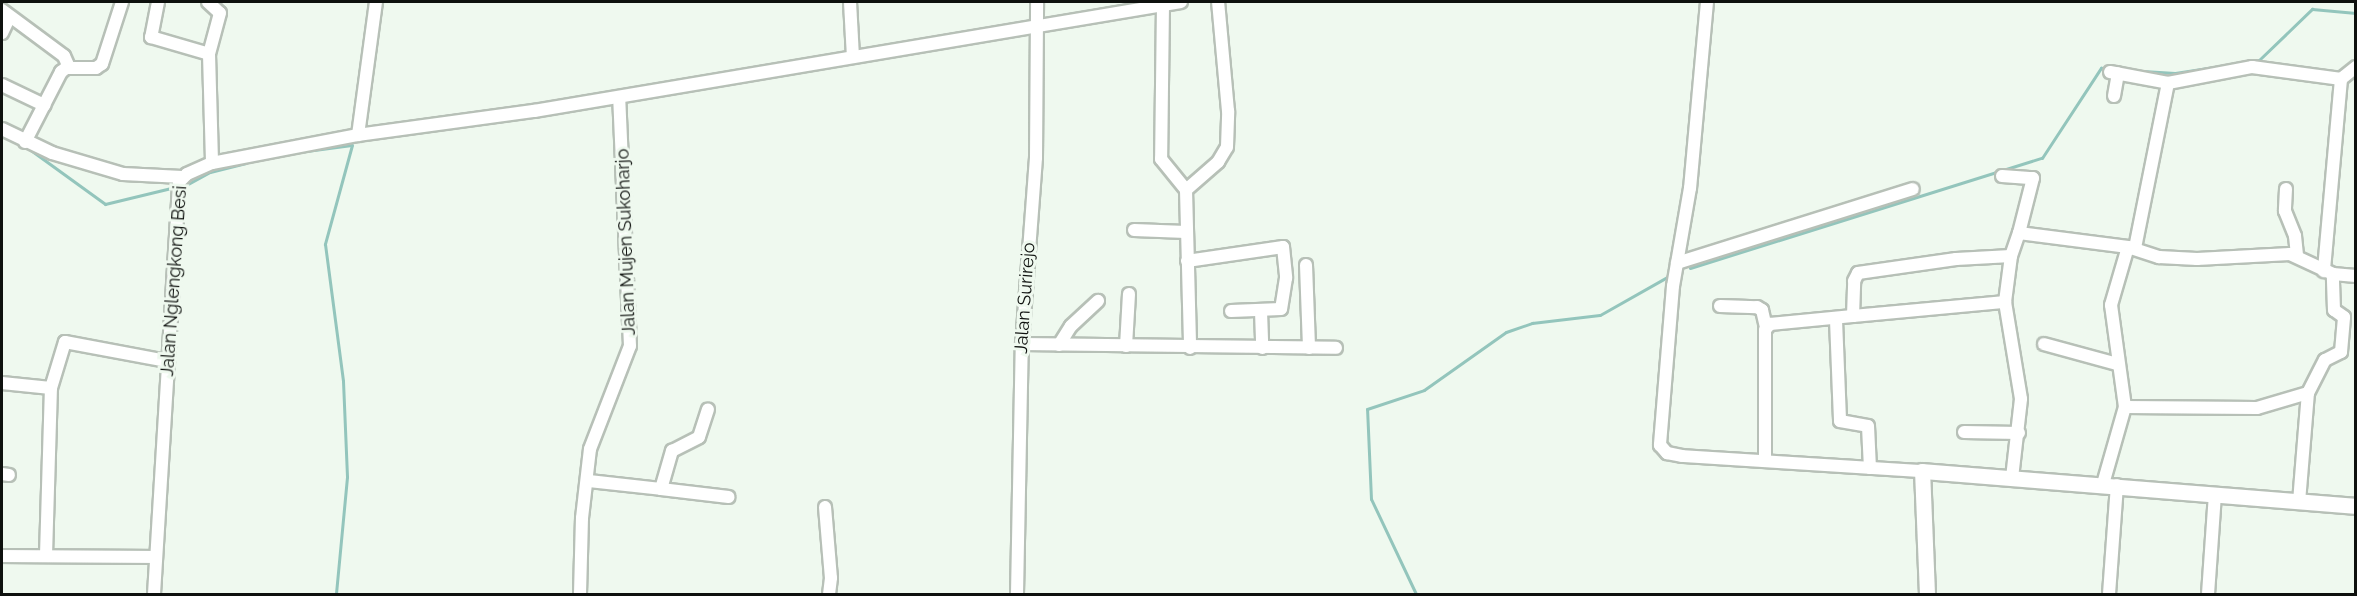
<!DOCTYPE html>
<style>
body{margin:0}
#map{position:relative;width:2357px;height:596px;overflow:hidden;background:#eff9ef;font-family:Raleway,sans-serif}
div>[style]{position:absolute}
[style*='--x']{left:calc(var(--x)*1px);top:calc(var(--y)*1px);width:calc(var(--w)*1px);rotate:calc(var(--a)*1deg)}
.stream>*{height:3px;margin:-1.5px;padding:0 1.5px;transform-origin:1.5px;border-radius:1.5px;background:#93c5bc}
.roads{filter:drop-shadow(2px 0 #b7c0b7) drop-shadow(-2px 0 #b7c0b7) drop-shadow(0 2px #b7c0b7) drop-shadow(0 -2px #b7c0b7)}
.minor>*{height:12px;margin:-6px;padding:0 6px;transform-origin:6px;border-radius:6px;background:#fff}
.tertiary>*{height:15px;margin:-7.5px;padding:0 7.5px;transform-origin:7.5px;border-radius:7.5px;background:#fff}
span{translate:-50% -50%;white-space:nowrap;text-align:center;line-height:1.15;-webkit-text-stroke:6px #eff9ef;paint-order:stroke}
.street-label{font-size:18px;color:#0e110e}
.frame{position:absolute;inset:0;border:3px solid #0e110e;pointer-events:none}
</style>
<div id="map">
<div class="stream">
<i style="--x:2249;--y:62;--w:10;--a:-11"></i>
<i style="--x:2259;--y:60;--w:74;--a:-43.9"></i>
<i style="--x:2312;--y:9;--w:44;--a:5.2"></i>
<i style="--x:2127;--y:70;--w:48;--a:3.6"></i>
<i style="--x:2175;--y:73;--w:66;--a:-8.7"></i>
<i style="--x:25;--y:146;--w:99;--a:35.9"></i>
<i style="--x:105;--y:204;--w:68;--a:-13.6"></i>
<i style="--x:299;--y:152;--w:53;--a:-7.5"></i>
<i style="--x:352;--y:145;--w:103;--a:105.3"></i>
<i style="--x:325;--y:244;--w:138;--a:82.5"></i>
<i style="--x:343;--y:381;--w:96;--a:87.6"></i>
<i style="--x:347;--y:477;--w:118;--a:95.4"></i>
<i style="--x:188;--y:184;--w:25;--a:-29"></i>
<i style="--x:210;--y:172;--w:37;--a:-14"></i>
<i style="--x:1690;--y:268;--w:369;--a:-17.4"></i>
<i style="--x:2042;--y:158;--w:108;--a:-56.8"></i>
<i style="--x:2101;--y:68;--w:8;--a:0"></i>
<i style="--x:1416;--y:594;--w:105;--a:-115.3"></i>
<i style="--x:1371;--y:499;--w:90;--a:-92.5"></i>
<i style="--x:1367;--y:409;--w:60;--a:-18.4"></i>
<i style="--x:1424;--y:390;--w:100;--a:-35.3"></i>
<i style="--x:1506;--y:332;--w:28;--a:-19"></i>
<i style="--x:1532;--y:323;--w:68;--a:-6.7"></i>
<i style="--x:1600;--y:315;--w:79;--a:-29.5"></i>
</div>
<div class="roads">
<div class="minor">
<i style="--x:158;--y:2;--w:36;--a:101"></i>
<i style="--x:151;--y:37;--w:60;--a:16.3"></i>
<i style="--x:208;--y:2;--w:16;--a:43"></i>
<i style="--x:220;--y:13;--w:42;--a:105"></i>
<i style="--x:209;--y:54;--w:109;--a:88.4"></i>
<i style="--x:850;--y:2;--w:55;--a:86.9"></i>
<i style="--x:1707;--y:2;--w:187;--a:95.2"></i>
<i style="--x:1690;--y:188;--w:99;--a:99.8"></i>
<i style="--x:1673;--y:286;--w:160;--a:94.7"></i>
<i style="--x:1660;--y:445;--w:11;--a:49"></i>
<i style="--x:1667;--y:453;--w:15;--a:11"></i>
<i style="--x:1682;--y:456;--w:240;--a:3.6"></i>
<i style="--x:1163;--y:4;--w:155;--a:90.7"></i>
<i style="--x:1161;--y:159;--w:40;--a:51"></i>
<i style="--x:1186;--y:190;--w:158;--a:88.5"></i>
<i style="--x:2;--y:10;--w:77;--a:36.6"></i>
<i style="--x:64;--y:56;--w:12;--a:66"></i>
<i style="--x:2;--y:33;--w:17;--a:-65"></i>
<i style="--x:2110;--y:72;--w:59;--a:10.7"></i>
<i style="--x:2341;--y:79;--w:19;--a:-39"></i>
<i style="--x:2;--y:85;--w:47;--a:25.5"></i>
<i style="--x:2114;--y:96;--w:23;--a:-80"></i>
<i style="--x:2;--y:129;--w:55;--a:25.6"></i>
<i style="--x:52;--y:153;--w:74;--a:16.5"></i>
<i style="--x:123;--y:174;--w:59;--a:2.9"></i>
<i style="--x:358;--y:135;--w:178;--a:-7.8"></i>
<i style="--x:534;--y:111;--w:656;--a:-9.56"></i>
<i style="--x:25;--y:142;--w:79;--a:-62.8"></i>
<i style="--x:61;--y:72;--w:6;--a:-39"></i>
<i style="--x:66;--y:68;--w:30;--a:0"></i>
<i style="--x:96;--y:68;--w:7;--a:-34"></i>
<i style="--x:102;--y:64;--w:65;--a:-72.1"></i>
<i style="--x:2002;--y:176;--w:31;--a:4"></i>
<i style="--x:2033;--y:178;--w:57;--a:104.3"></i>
<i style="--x:2286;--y:189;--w:22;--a:93"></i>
<i style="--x:2285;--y:211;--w:27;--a:68"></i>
<i style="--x:2295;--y:236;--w:19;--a:84"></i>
<i style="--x:1186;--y:190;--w:43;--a:-41.2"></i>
<i style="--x:1218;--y:162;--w:17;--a:-59"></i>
<i style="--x:1227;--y:147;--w:36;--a:-88"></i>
<i style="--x:1228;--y:111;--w:109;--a:-95.2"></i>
<i style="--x:1134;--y:230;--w:52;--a:2.2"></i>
<i style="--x:2135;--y:248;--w:168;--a:-78.7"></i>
<i style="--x:2168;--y:83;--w:86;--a:-10.8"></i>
<i style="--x:2252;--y:67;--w:90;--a:7.7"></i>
<i style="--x:2341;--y:79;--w:193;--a:95.1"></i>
<i style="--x:1187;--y:261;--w:97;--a:-8.3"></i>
<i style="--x:1283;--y:247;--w:31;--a:84"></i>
<i style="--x:1286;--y:278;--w:31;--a:99"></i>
<i style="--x:1281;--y:309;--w:50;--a:177.7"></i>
<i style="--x:1677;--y:263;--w:247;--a:-17.4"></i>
<i style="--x:1306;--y:265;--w:83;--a:87.9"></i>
<i style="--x:2005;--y:302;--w:46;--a:-82.6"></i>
<i style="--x:1720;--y:306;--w:37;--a:2"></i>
<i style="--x:1757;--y:307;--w:6;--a:31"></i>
<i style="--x:1762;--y:310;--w:17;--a:77"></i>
<i style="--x:1261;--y:311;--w:37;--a:88"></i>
<i style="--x:1853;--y:316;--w:153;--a:-5.3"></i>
<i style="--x:2005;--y:302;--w:98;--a:80.6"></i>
<i style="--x:2021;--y:399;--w:80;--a:96.5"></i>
<i style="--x:1836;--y:320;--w:101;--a:87.7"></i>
<i style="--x:1840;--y:421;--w:28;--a:10"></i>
<i style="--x:1868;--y:426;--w:42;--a:87.3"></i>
<i style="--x:1022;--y:344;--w:314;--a:0.7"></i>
<i style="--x:2044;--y:344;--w:76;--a:15.3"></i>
<i style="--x:1059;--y:345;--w:22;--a:-58"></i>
<i style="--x:1071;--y:326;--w:37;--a:-43"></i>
<i style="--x:1126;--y:346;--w:52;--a:-86.7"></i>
<i style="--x:2;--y:383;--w:49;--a:5.8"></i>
<i style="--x:51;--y:388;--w:48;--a:-73.1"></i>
<i style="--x:65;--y:342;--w:104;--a:10.6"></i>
<i style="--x:2125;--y:407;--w:132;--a:0.4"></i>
<i style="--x:2257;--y:408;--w:53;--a:-16.4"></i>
<i style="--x:1964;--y:432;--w:55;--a:1"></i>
<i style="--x:1765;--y:459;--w:129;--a:-90"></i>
<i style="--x:1765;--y:330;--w:8;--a:-50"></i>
<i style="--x:1770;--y:324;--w:83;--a:-5.5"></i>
<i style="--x:1853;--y:316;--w:35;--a:-88"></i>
<i style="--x:1854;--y:281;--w:9;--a:-63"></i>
<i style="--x:1858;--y:273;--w:99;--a:-8.1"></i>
<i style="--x:1956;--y:259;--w:55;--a:-3.1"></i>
<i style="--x:2011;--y:256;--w:24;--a:-71"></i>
<i style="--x:2019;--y:233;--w:110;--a:7.3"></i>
<i style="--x:2;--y:474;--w:7;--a:8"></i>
<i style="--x:589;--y:481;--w:72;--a:6.3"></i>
<i style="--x:661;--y:489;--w:40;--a:-74"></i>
<i style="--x:672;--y:451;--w:30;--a:-27"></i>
<i style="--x:699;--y:437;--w:29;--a:-72"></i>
<i style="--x:2103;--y:484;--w:80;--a:-74.1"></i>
<i style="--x:2125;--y:407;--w:103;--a:-97.8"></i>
<i style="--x:2111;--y:305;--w:60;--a:-73.7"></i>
<i style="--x:2128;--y:247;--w:33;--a:18"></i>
<i style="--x:2159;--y:257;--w:38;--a:3"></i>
<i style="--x:2197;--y:259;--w:93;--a:-3.1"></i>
<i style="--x:2290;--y:254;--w:47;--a:24.9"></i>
<i style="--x:2333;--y:274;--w:23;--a:5"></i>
<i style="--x:661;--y:489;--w:68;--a:6.7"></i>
<i style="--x:2299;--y:502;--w:109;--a:-85.3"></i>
<i style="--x:2308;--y:393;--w:37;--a:-63"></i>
<i style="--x:2325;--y:360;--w:18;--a:-27"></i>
<i style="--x:2341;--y:352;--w:35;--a:-85"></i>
<i style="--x:2344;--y:317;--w:12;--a:-145"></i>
<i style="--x:2334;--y:310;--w:36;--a:-92"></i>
<i style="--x:825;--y:507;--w:71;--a:85.2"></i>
<i style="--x:831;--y:578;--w:16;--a:97"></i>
<i style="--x:46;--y:555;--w:167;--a:-88.3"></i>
<i style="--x:2;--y:556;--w:153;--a:0.4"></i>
<i style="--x:154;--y:594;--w:413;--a:-86.5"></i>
<i style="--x:179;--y:182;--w:11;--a:-45"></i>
<i style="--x:187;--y:174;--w:27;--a:-24"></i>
<i style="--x:212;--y:163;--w:149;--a:-10.9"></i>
<i style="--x:358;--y:135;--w:134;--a:-82.3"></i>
<i style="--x:580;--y:594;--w:76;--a:-88.5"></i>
<i style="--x:582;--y:518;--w:69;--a:-83.4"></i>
<i style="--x:590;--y:449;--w:110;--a:-68.8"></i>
<i style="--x:630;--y:346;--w:249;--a:-92.5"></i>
<i style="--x:1017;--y:594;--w:250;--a:-88.9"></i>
<i style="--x:1022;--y:344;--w:187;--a:-85.7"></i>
<i style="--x:1036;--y:158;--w:156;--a:-89.6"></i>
<i style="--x:2109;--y:594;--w:109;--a:-85.8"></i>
<i style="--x:2208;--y:594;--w:99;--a:-86"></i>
</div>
<div class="tertiary">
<i style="--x:1927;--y:594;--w:123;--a:-92.3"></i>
<i style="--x:1922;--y:471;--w:435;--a:4.6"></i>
</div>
</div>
<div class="street-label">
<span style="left:626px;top:242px;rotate:-92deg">Jalan Mujen Sukoharjo</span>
<span style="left:174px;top:281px;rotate:-86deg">Jalan Nglengkong Besi</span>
<span style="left:1025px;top:298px;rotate:-86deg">Jalan Surirejo</span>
</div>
<div class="frame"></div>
</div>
